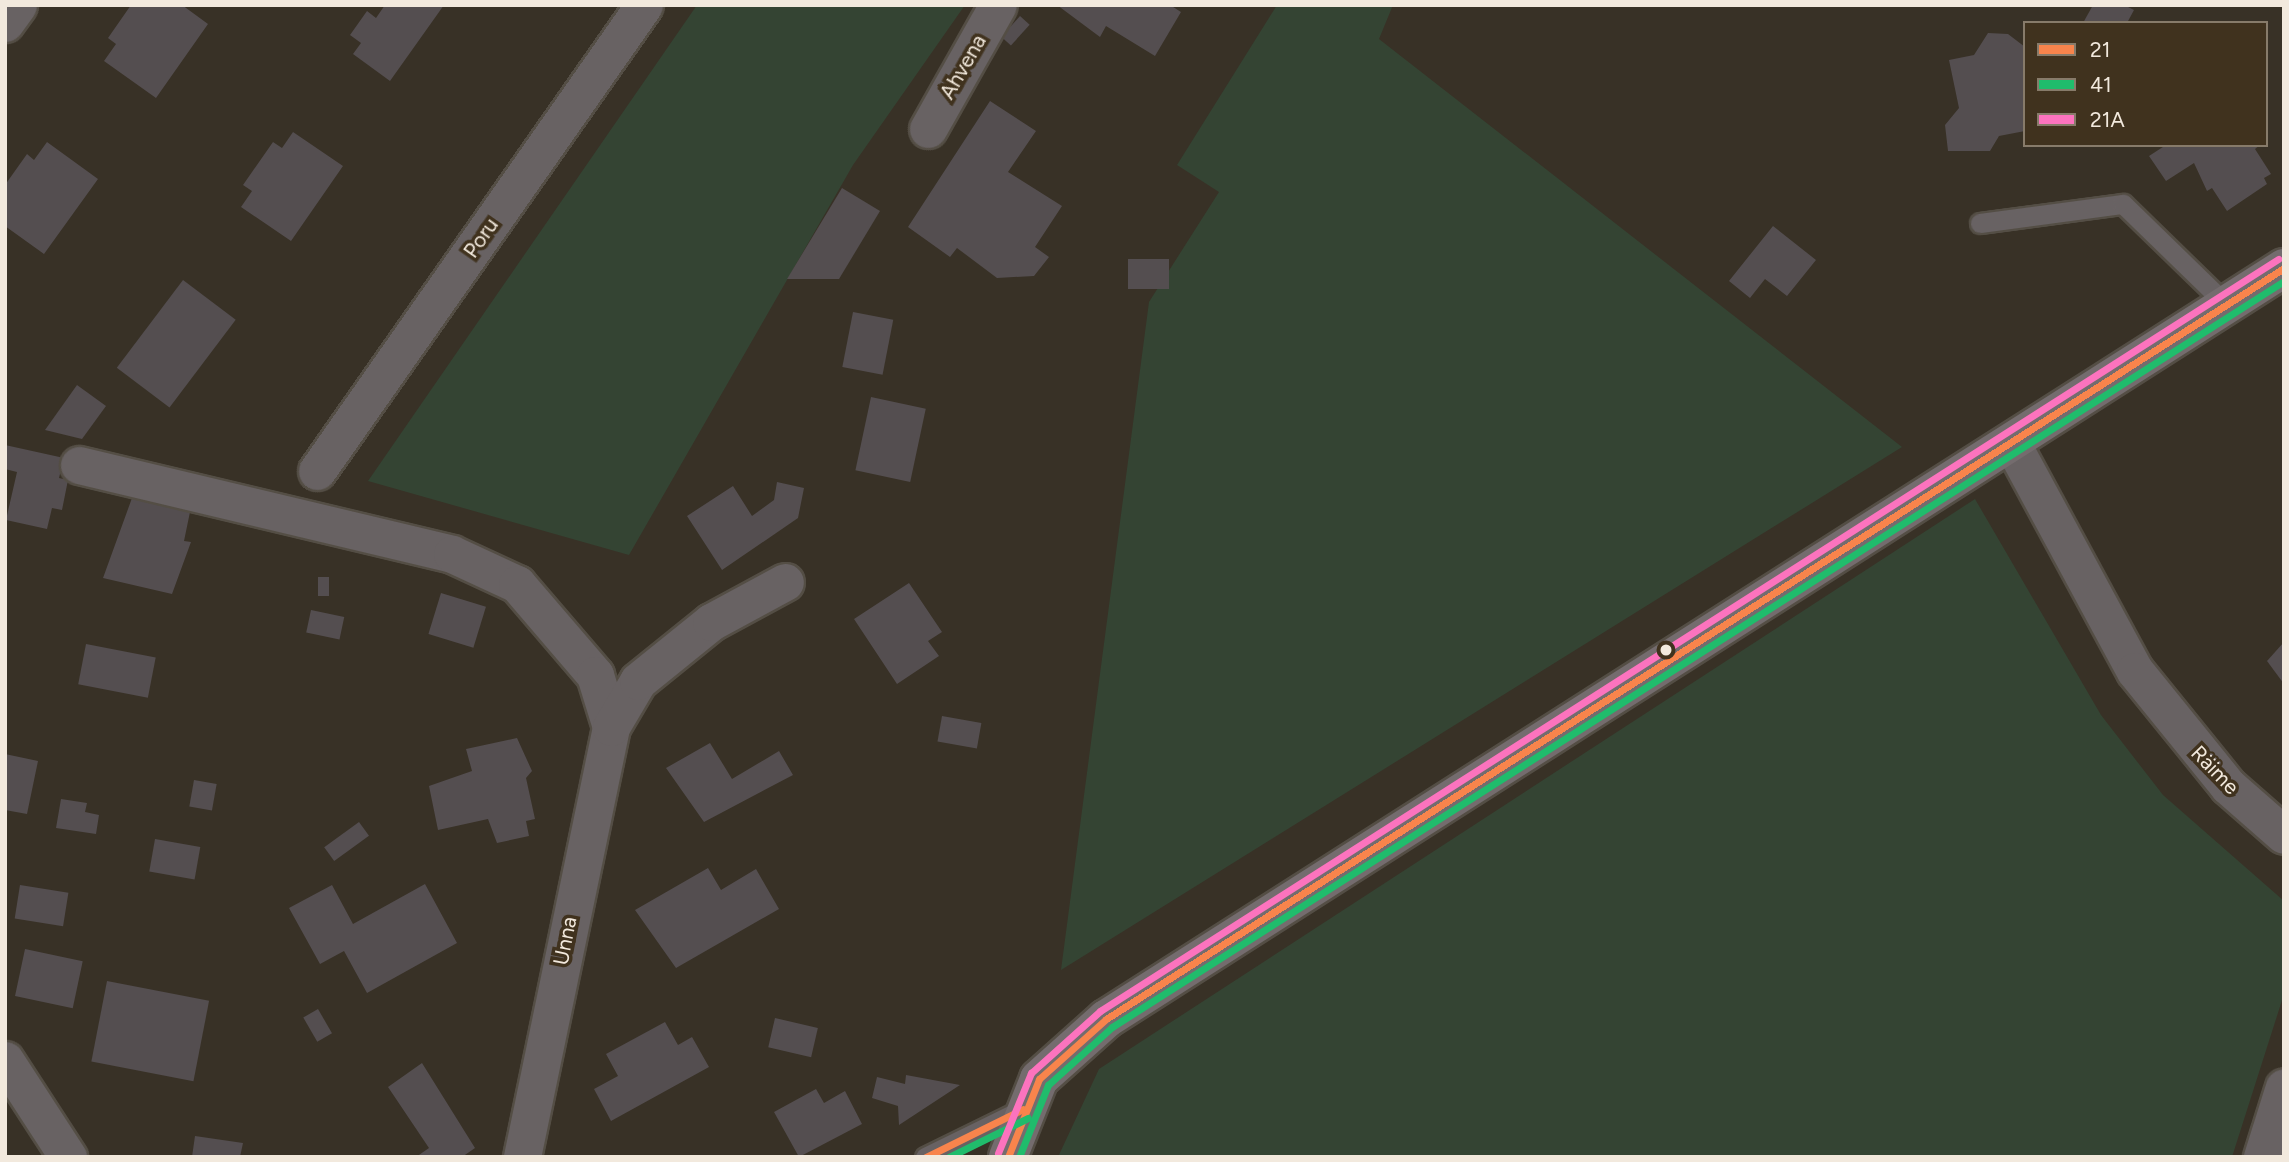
<!DOCTYPE html>
<meta charset="utf-8">
<style>
body{margin:0}
#map{position:relative;width:2289px;height:1162px;overflow:hidden;background:#383126;font-family:Figtree,sans-serif}
div>[style]{position:absolute}
[style*='--x']{left:calc(var(--x)*1px);top:calc(var(--y)*1px);width:calc(var(--w)*1px);rotate:calc(var(--a)*1deg)}
.green>*{inset:0;background:#344433}
.building>*{inset:0;background:#544e50;transform-origin:0 0}
.roads{filter:drop-shadow(2px 0 #544e45) drop-shadow(-2px 0 #544e45) drop-shadow(0 2px #544e45) drop-shadow(0 -2px #544e45)}
.lane>*{height:19px;margin:-9.5px;padding:0 9.5px;transform-origin:9.5px;border-radius:9.5px;background:#686263}
.street>*{height:37px;margin:-18.5px;padding:0 18.5px;transform-origin:18.5px;border-radius:18.5px;background:#686263}
.secondary>*{height:38px;margin:-19px;padding:0 19px;transform-origin:19px;border-radius:19px;background:#746c6e}
.bus-1>*{height:7px;margin:-3.5px;padding:0 3.5px;transform-origin:3.5px;border-radius:3.5px;background:#f8844c}
.bus-2>*{height:7px;margin:-3.5px;padding:0 3.5px;transform-origin:3.5px;border-radius:3.5px;background:#20bc6c}
.bus-3>*{height:7px;margin:-3.5px;padding:0 3.5px;transform-origin:3.5px;border-radius:3.5px;background:#fc73be}
.dots>*{width:19px;height:19px;translate:-50% -50%;box-sizing:border-box;border:4px solid #40321e;border-radius:50%}
span{translate:-50% -50%;white-space:nowrap;text-align:center;line-height:1.15;-webkit-text-stroke:7px #40321e;paint-order:stroke}
.street-label{font-size:21px;color:#f2e9dd}
.frame{position:absolute;inset:0;border:7px solid #f2e9dd;pointer-events:none}
.legend{position:absolute;left:2023px;top:21px;width:245px;height:126px;box-sizing:border-box;background:#40321e;border:2px solid #877b6a;margin:0;padding:9px 12px;list-style:none;font-size:21px;color:#f2e9dd}
.legend li{display:flex;align-items:center;gap:14px;height:35px}
.legend b{width:35px;border:2px solid #877b6a}
</style>
<div id="map">
<div class="green">
<i style="clip-path:polygon(697px 5px,965px 5px,853px 165px,629px 555px,368px 481px)"></i>
<i style="clip-path:polygon(1277px 5px,1393px 5px,1379px 39px,1902px 447px,1061px 970px,1149px 302px,1219px 192px,1177px 165px)"></i>
<i style="clip-path:polygon(1975px 499px,2101px 715px,2163px 795px,2284px 901px,2284px 994px,2232px 1157px,1058px 1157px,1099px 1069px)"></i>
</div>
<div class="building">
<i style="clip-path:polygon(131px 5px,182px 5px,208px 24px,156px 98px,104px 61px,116px 44px,108px 38px)"></i>
<i style="clip-path:polygon(385px 5px,444px 5px,390px 81px,353px 54px,361px 43px,350px 35px,367px 11px,376px 18px)"></i>
<i style="clip-path:polygon(1057px 5px,1170px 5px,1181px 12px,1155px 56px,1106px 26px,1100px 37px)"></i>
<i style="clip-path:polygon(2093px 5px,2124px 5px,2134px 10px,2127px 23px,2083px 23px)"></i>
<i style="left:1020px;top:16px;width:13px;height:28px;rotate:42deg"></i>
<i style="clip-path:polygon(1988px 33px,2008px 34px,2025px 47px,2025px 131px,1999px 136px,1990px 151px,1948px 151px,1945px 125px,1959px 108px,1949px 60px,1974px 55px)"></i>
<i style="clip-path:polygon(990px 101px,1036px 131px,1008px 172px,1062px 206px,1035px 247px,1049px 257px,1034px 276px,997px 278px,957px 248px,950px 257px,908px 227px)"></i>
<i style="clip-path:polygon(293px 132px,343px 166px,291px 241px,241px 207px,252px 191px,243px 185px,273px 142px,282px 148px)"></i>
<i style="clip-path:polygon(47px 142px,98px 179px,44px 254px,5px 226px,5px 185px,27px 154px,34px 160px)"></i>
<i style="clip-path:polygon(2166px 145px,2260px 145px,2255px 149px,2271px 174px,2264px 178px,2267px 184px,2227px 211px,2212px 188px,2207px 191px,2194px 163px,2166px 181px,2149px 156px)"></i>
<i style="clip-path:polygon(842px 188px,880px 211px,839px 279px,787px 279px)"></i>
<i style="clip-path:polygon(1773px 226px,1816px 260px,1787px 296px,1765px 279px,1750px 298px,1729px 281px)"></i>
<i style="left:1128px;top:259px;width:41px;height:30px"></i>
<i style="left:183px;top:280px;width:66px;height:110px;rotate:37deg"></i>
<i style="left:853px;top:312px;width:41px;height:56px;rotate:11deg"></i>
<i style="clip-path:polygon(77px 385px,106px 406px,82px 439px,45px 430px)"></i>
<i style="left:871px;top:397px;width:56px;height:75px;rotate:12deg"></i>
<i style="clip-path:polygon(5px 445px,64px 458px,59px 478px,68px 480px,62px 510px,52px 508px,47px 529px,6px 520px,17px 472px,5px 469px)"></i>
<i style="clip-path:polygon(777px 482px,804px 488px,798px 518px,722px 570px,687px 516px,733px 486px,752px 516px,774px 500px)"></i>
<i style="clip-path:polygon(132px 498px,190px 512px,184px 541px,191px 542px,172px 594px,103px 578px)"></i>
<i style="left:318px;top:577px;width:11px;height:19px"></i>
<i style="clip-path:polygon(909px 583px,942px 632px,928px 641px,939px 656px,897px 684px,854px 619px)"></i>
<i style="left:441px;top:593px;width:47px;height:43px;rotate:17deg"></i>
<i style="left:311px;top:610px;width:34px;height:23px;rotate:12deg"></i>
<i style="clip-path:polygon(2284px 642px,2284px 684px,2267px 661px)"></i>
<i style="left:86px;top:644px;width:71px;height:41px;rotate:11deg"></i>
<i style="left:942px;top:716px;width:40px;height:26px;rotate:10deg"></i>
<i style="clip-path:polygon(517px 738px,532px 771px,526px 778px,535px 819px,526px 821px,529px 836px,497px 843px,488px 819px,438px 830px,429px 786px,472px 771px,466px 749px)"></i>
<i style="clip-path:polygon(710px 743px,732px 779px,779px 751px,793px 775px,704px 822px,666px 768px)"></i>
<i style="clip-path:polygon(5px 754px,38px 761px,27px 814px,5px 810px)"></i>
<i style="left:194px;top:780px;width:23px;height:27px;rotate:10deg"></i>
<i style="clip-path:polygon(61px 799px,87px 803px,85px 812px,99px 815px,96px 834px,56px 828px)"></i>
<i style="left:359px;top:822px;width:17px;height:43px;rotate:54deg"></i>
<i style="left:155px;top:839px;width:46px;height:33px;rotate:10deg"></i>
<i style="clip-path:polygon(708px 868px,721px 890px,756px 869px,779px 909px,676px 968px,635px 910px)"></i>
<i style="clip-path:polygon(425px 884px,457px 943px,367px 993px,344px 951px,320px 964px,289px 908px,332px 885px,353px 924px)"></i>
<i style="left:20px;top:885px;width:49px;height:34px;rotate:9deg"></i>
<i style="left:25px;top:949px;width:59px;height:48px;rotate:12deg"></i>
<i style="left:107px;top:981px;width:104px;height:82px;rotate:11deg"></i>
<i style="left:318px;top:1009px;width:28px;height:17px;rotate:60deg"></i>
<i style="left:775px;top:1018px;width:44px;height:30px;rotate:13deg"></i>
<i style="clip-path:polygon(665px 1022px,678px 1045px,692px 1037px,709px 1067px,611px 1121px,594px 1089px,618px 1076px,606px 1054px)"></i>
<i style="clip-path:polygon(422px 1063px,475px 1148px,462px 1157px,416px 1157px,429px 1148px,388px 1087px)"></i>
<i style="clip-path:polygon(906px 1075px,960px 1085px,899px 1125px,898px 1106px,872px 1098px,877px 1077px,905px 1084px)"></i>
<i style="clip-path:polygon(816px 1089px,824px 1103px,845px 1091px,862px 1124px,799px 1157px,774px 1112px)"></i>
<i style="clip-path:polygon(195px 1136px,243px 1143px,240px 1157px,192px 1157px)"></i>
</div>
<div class="roads">
<div class="lane">
<i style="--x:1980;--y:223;--w:144;--a:-7.6"></i>
<i style="--x:2123;--y:204;--w:145;--a:44.2"></i>
<i style="--x:925;--y:1157;--w:109;--a:-26.1"></i>
</div>
<div class="street">
<i style="--x:5;--y:23;--w:22;--a:-54"></i>
<i style="--x:928;--y:129;--w:142;--a:-60.6"></i>
<i style="--x:2011;--y:442;--w:260;--a:61.6"></i>
<i style="--x:2135;--y:671;--w:148;--a:51"></i>
<i style="--x:2228;--y:786;--w:74;--a:41.2"></i>
<i style="--x:79;--y:465;--w:383;--a:13.4"></i>
<i style="--x:452;--y:554;--w:72;--a:24.8"></i>
<i style="--x:517;--y:584;--w:120;--a:49.4"></i>
<i style="--x:595;--y:675;--w:54;--a:72.9"></i>
<i style="--x:317;--y:471;--w:569;--a:-54.94"></i>
<i style="--x:5;--y:1060;--w:116;--a:57"></i>
<i style="--x:522;--y:1157;--w:439;--a:-78.3"></i>
<i style="--x:611;--y:727;--w:53;--a:-59.6"></i>
<i style="--x:638;--y:681;--w:94;--a:-38.9"></i>
<i style="--x:711;--y:622;--w:84;--a:-28.4"></i>
<i style="--x:2262;--y:1157;--w:73;--a:-72.6"></i>
</div>
<div class="secondary">
<i style="--x:1008;--y:1157;--w:84;--a:-68.3"></i>
<i style="--x:1039;--y:1079;--w:90;--a:-41.8"></i>
<i style="--x:1106;--y:1019;--w:1397;--a:-32.52"></i>
</div>
</div>
<div class="bus-1">
<i style="--x:926;--y:1157;--w:108;--a:-26.3"></i>
<i style="--x:1008;--y:1157;--w:84;--a:-68.3"></i>
<i style="--x:1039;--y:1079;--w:90;--a:-41.8"></i>
<i style="--x:1106;--y:1019;--w:1397;--a:-32.52"></i>
</div>
<div class="bus-2">
<i style="--x:949;--y:1157;--w:88;--a:-26.3"></i>
<i style="--x:1019;--y:1157;--w:78;--a:-68.1"></i>
<i style="--x:1048;--y:1085;--w:86;--a:-42.2"></i>
<i style="--x:1112;--y:1027;--w:1389;--a:-32.48"></i>
</div>
<div class="bus-3">
<i style="--x:998;--y:1153;--w:87;--a:-67.6"></i>
<i style="--x:1031;--y:1073;--w:93;--a:-41.9"></i>
<i style="--x:1100;--y:1011;--w:1398;--a:-32.55"></i>
</div>
<div class="dots">
<i style="left:1666px;top:650px;background:#f2e9dd"></i>
</div>
<div class="street-label">
<span style="left:963px;top:67px;rotate:-60deg">Ahvena</span>
<span style="left:481px;top:238px;rotate:-55deg">Poru</span>
<span style="left:2215px;top:770px;rotate:46deg">Räime</span>
<span style="left:565px;top:941px;rotate:-79deg">Unna</span>
</div>
<div class="frame"></div>
<ul class="legend">
<li><b style="height:9px;background:#f8844c"></b>21</li>
<li><b style="height:9px;background:#20bc6c"></b>41</li>
<li><b style="height:9px;background:#fc73be"></b>21A</li>
</ul>
</div>
